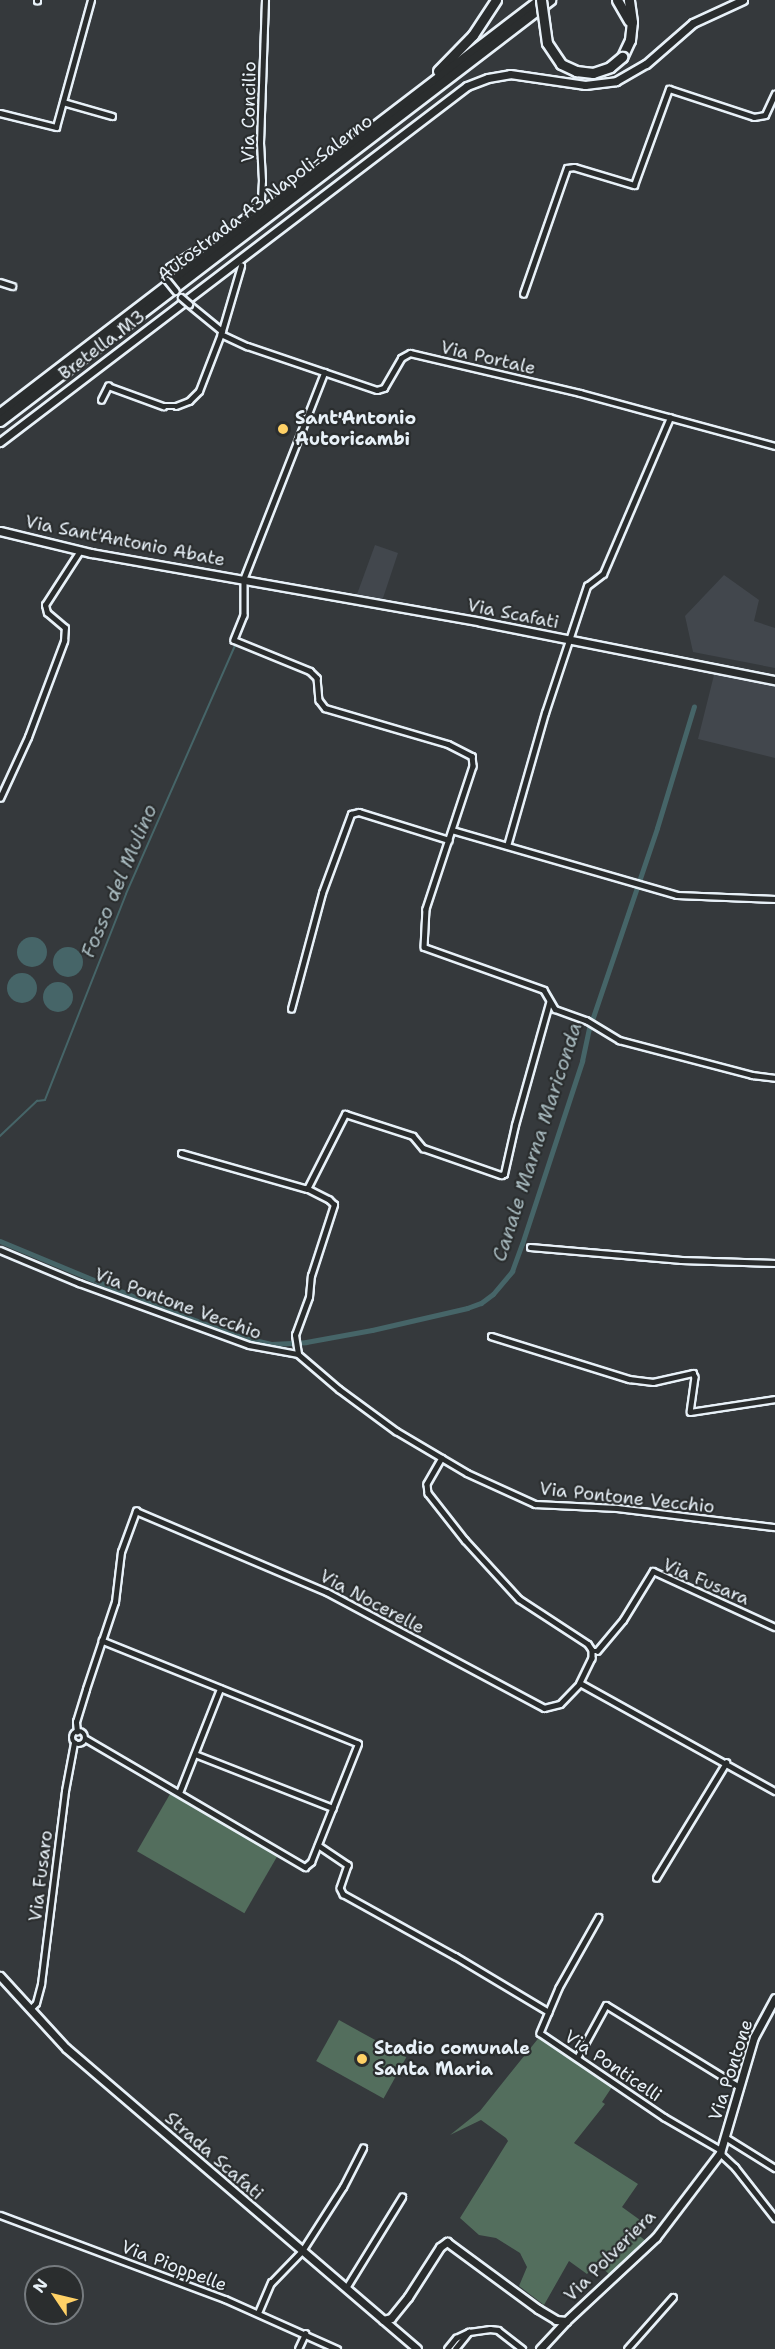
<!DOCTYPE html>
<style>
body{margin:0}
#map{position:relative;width:775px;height:2349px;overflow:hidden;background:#35393c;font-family:"Shantell Sans",sans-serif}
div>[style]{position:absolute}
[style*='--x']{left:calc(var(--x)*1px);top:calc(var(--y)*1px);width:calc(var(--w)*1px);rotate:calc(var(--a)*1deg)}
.built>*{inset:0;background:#42474d}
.green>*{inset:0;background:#536e5d;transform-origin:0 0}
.water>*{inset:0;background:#466568}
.round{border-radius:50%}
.stream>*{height:1.5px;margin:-0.75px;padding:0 0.75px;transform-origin:0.75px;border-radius:0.75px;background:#466568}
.canal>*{height:5px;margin:-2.5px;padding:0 2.5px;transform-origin:2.5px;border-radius:2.5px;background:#466568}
.roads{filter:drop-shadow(2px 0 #e8f1f8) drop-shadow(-2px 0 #e8f1f8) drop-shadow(0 2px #e8f1f8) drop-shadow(0 -2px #e8f1f8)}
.street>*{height:4.5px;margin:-2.25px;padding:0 2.25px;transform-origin:2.25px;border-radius:2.25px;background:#2a2d2e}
.street>.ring{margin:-2.25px;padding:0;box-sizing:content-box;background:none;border:4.5px solid #2a2d2e;border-radius:50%}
.secondary>*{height:7px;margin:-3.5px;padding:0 3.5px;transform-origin:3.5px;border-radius:3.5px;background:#2a2d2e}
.highway>*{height:9px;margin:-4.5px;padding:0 4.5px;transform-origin:4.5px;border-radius:4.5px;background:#2a2d2e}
.bridges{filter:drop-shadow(2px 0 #e8f1f8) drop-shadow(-2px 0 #e8f1f8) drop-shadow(0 2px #e8f1f8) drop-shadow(0 -2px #e8f1f8)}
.street-bridge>*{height:4.5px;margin:-2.25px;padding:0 2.25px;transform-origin:2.25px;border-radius:2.25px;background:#2a2d2e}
.highway-bridge>*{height:9px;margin:-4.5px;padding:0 4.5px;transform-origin:4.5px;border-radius:4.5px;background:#2a2d2e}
.dots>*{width:16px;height:16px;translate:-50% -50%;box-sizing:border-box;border:3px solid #2a2d2e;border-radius:50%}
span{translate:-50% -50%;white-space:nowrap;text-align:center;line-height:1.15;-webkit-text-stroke:4.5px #2a2d2e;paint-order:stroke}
.street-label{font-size:18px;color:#e8f1f8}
.poi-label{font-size:18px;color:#e8f1f8;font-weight:700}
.left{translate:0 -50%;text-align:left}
.water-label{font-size:20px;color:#a7b9be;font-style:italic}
.north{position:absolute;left:24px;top:2265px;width:60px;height:60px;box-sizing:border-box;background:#2a2d2e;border:2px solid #767b7f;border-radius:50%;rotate:305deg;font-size:16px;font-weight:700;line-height:24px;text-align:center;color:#e8f1f8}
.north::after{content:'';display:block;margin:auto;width:21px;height:27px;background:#ffd166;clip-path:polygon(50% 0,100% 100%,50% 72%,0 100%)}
</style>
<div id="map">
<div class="built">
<i style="clip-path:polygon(375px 545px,398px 553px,382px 601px,356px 597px)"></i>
<i style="clip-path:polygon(724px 575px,759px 600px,754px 621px,775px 628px,775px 668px,693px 652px,685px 616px)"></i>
<i style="clip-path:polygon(715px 671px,775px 686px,775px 758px,698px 739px)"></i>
</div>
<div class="green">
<i style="left:170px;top:1794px;width:124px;height:66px;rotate:30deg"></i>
<i style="left:339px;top:2020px;width:77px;height:47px;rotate:29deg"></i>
<i style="clip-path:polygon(541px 2035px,614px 2084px,602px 2102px,605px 2104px,574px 2143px,638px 2184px,622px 2207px,640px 2220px,637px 2224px,642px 2227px,637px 2234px,646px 2241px,610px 2275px,597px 2263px,587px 2274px,569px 2261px,544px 2305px,519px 2286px,527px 2267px,520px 2253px,496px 2238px,479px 2235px,460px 2218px,508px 2141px,506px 2138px,481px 2120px,450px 2135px,480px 2111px)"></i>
</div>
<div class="water">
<i class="round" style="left:17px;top:937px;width:30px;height:30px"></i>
<i class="round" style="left:53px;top:947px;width:30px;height:30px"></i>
<i class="round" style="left:7px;top:973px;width:30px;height:30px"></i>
<i class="round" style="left:43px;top:982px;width:30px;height:30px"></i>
</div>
<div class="stream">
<i style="--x:238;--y:639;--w:21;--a:-67"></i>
<i style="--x:0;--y:1136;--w:51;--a:-43.4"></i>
<i style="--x:37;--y:1101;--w:8;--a:-7"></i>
<i style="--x:45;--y:1100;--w:221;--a:-68.5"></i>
<i style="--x:126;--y:894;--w:274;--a:-66.3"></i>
</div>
<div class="canal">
<i style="--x:0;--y:1241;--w:167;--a:22.6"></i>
<i style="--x:154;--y:1305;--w:93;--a:20.2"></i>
<i style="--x:241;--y:1337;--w:31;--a:13"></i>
<i style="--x:271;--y:1344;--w:35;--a:-3"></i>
<i style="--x:306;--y:1342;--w:67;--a:-10.3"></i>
<i style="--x:372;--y:1330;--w:98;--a:-13"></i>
<i style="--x:467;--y:1308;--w:15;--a:-20"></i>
<i style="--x:481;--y:1303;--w:15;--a:-37"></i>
<i style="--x:493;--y:1294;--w:30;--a:-50"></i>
<i style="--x:512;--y:1271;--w:29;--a:-70"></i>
<i style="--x:522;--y:1244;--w:193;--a:-71.8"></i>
<i style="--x:582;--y:1061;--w:33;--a:-78"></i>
<i style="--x:589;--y:1029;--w:212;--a:-71.3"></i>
<i style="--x:657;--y:828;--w:127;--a:-73.1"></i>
</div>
<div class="roads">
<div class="street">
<i style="--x:37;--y:1;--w:1;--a:-90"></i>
<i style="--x:63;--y:102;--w:51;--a:15.9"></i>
<i style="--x:0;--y:113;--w:58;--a:14"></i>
<i style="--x:56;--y:127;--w:132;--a:-74.6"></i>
<i style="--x:167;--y:280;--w:7;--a:-106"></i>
<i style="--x:165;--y:273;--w:7;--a:-56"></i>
<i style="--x:169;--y:267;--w:76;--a:-32.6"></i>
<i style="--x:233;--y:226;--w:26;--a:-37"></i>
<i style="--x:254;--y:210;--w:13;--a:-58"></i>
<i style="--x:261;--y:199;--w:18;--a:-87"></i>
<i style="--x:262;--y:181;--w:38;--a:-93"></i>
<i style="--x:260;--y:143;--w:143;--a:-88"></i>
<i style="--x:0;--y:282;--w:13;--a:18"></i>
<i style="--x:523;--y:294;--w:133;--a:-70.8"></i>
<i style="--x:567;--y:168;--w:7;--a:-8"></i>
<i style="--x:574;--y:167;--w:63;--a:16.7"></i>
<i style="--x:634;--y:185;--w:102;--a:-70"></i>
<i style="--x:669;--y:89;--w:89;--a:18.2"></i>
<i style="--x:754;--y:117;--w:11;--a:-10"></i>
<i style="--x:765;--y:115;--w:23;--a:-65"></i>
<i style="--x:189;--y:304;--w:43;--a:39.3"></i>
<i style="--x:222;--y:331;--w:3;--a:108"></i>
<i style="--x:221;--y:334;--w:29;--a:25"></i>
<i style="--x:247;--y:346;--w:137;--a:18.7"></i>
<i style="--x:377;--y:390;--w:7;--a:-16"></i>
<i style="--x:384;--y:388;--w:34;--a:-60"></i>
<i style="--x:401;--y:358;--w:10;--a:-29"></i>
<i style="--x:410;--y:353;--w:175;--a:13.2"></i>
<i style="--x:580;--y:393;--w:202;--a:15.2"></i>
<i style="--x:222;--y:331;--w:68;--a:-73.7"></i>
<i style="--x:325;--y:372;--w:222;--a:111.4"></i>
<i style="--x:244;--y:579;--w:36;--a:90"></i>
<i style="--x:244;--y:615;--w:27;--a:112"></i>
<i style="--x:234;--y:640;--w:82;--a:22.2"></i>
<i style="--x:310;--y:671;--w:10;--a:45"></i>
<i style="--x:317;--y:678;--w:22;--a:85"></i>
<i style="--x:319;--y:700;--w:10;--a:53"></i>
<i style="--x:325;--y:708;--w:128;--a:16.3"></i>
<i style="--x:448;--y:744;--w:27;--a:27"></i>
<i style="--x:472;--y:756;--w:10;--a:84"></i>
<i style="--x:473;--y:766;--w:151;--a:108.2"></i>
<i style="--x:426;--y:909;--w:38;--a:93"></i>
<i style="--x:424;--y:947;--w:127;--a:19.7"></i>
<i style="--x:544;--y:990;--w:22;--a:60"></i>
<i style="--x:555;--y:1009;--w:33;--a:20"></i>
<i style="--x:586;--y:1020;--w:39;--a:31"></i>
<i style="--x:619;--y:1040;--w:138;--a:14.7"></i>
<i style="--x:752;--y:1075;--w:23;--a:7"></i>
<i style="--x:101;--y:400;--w:16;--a:-63"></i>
<i style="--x:108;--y:386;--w:59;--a:20"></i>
<i style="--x:163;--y:406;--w:13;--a:0"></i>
<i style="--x:176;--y:406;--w:14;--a:-21"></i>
<i style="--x:189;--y:401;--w:14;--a:-45"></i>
<i style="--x:199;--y:391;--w:61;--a:-68.9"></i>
<i style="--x:0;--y:798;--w:67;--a:-65.3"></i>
<i style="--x:28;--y:737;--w:103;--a:-69.4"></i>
<i style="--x:64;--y:641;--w:13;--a:-86"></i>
<i style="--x:65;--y:628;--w:23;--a:-140"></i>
<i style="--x:47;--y:613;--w:8;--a:-104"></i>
<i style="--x:45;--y:605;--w:64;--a:-57.1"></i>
<i style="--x:452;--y:830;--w:234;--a:16.1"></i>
<i style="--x:677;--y:895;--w:98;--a:2.3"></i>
<i style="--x:507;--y:846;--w:138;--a:-74.1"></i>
<i style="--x:545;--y:713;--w:134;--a:-71.7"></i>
<i style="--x:587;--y:586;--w:20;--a:-37"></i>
<i style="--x:603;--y:574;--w:170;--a:-66.8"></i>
<i style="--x:291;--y:1009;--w:120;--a:-75"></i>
<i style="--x:322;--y:893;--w:84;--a:-69.8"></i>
<i style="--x:351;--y:814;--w:8;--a:-14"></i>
<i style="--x:359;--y:812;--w:94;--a:17.3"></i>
<i style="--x:181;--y:1153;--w:131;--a:15.9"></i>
<i style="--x:307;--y:1189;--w:84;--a:-63.1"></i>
<i style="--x:345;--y:1114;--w:71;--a:17.9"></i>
<i style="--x:413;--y:1136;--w:16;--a:50"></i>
<i style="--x:423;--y:1148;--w:83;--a:19.1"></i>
<i style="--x:501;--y:1175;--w:3;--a:-18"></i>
<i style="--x:504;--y:1174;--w:50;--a:-77.3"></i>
<i style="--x:515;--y:1125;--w:127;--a:-74.4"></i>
<i style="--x:530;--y:1247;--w:152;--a:4.9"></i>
<i style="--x:681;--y:1260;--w:94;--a:1.8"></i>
<i style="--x:0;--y:1250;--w:86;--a:22.7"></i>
<i style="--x:79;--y:1283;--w:181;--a:20"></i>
<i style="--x:249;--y:1345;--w:50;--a:10.4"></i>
<i style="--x:298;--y:1354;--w:54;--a:40.5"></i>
<i style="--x:339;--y:1389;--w:71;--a:36.4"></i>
<i style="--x:396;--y:1431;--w:82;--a:30.6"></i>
<i style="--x:467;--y:1473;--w:75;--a:24.5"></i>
<i style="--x:535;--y:1504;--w:82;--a:2.8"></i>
<i style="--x:617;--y:1508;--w:159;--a:6.9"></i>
<i style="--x:491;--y:1336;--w:145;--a:17.3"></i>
<i style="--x:629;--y:1379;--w:24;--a:7"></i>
<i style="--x:653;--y:1382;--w:41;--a:-12.7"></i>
<i style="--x:693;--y:1373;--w:4;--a:63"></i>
<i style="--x:695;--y:1377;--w:35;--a:98"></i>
<i style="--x:690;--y:1412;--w:86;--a:-8.7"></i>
<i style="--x:298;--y:1354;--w:19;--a:-99"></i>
<i style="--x:295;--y:1335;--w:40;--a:-69.8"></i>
<i style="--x:309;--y:1297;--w:21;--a:-85"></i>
<i style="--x:311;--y:1276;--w:75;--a:-72.1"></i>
<i style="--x:334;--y:1205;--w:7;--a:-135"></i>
<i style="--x:329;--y:1200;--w:25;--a:-153"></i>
<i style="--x:442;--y:1458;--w:30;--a:120"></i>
<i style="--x:427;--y:1484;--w:9;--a:84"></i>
<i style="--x:428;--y:1493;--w:60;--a:51.8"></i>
<i style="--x:465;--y:1540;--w:80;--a:47.5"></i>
<i style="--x:519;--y:1599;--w:82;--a:33.1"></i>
<i style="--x:588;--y:1644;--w:7;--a:56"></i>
<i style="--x:592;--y:1650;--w:8;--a:90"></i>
<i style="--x:592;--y:1658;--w:28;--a:116"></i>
<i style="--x:592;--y:1651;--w:5;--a:0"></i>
<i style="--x:597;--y:1651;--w:40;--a:-50"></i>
<i style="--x:623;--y:1620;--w:57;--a:-58.5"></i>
<i style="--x:653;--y:1571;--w:134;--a:24.7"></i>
<i class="ring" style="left:72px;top:1731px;width:9.5px;height:9.5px"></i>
<i style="--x:77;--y:1732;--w:10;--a:-96"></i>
<i style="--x:76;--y:1722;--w:34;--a:-73"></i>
<i style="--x:86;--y:1689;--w:92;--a:-71.6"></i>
<i style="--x:115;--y:1602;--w:50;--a:-83.2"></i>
<i style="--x:121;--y:1552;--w:44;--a:-69.9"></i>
<i style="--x:136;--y:1511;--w:207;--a:23"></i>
<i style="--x:327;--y:1592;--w:246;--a:28.1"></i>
<i style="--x:544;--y:1708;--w:16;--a:-14"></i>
<i style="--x:560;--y:1704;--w:29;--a:-46"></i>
<i style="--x:580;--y:1683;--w:223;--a:29"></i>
<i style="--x:86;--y:1739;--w:254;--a:30.3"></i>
<i style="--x:305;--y:1867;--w:8;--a:-40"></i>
<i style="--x:311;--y:1862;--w:127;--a:-68.3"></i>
<i style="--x:358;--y:1744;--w:276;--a:-158.1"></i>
<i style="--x:195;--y:1754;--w:148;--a:21.4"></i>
<i style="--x:179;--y:1793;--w:112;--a:-68.5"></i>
<i style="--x:318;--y:1845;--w:36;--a:34"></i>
<i style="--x:348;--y:1865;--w:24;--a:109"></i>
<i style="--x:340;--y:1888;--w:7;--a:63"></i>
<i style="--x:343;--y:1894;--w:128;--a:29"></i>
<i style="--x:455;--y:1956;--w:109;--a:30.8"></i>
<i style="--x:656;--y:1878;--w:135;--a:-58.7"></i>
<i style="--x:599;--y:1917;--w:81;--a:119.4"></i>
<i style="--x:559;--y:1988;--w:49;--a:112.9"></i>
<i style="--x:540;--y:2033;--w:150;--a:34.1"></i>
<i style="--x:664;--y:2117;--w:66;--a:30.1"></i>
<i style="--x:30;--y:2009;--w:8;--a:-45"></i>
<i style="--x:36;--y:2003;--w:20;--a:-75"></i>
<i style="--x:41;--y:1984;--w:194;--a:-82.9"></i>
<i style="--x:65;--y:1791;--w:49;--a:-79.4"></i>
<i style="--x:577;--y:2058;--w:60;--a:-61.3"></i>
<i style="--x:606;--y:2005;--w:157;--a:31.5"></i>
<i style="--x:725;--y:2137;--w:59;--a:31.8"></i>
<i style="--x:720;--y:2153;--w:21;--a:43"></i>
<i style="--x:735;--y:2167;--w:65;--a:51.9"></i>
<i style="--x:0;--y:2215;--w:240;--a:20.5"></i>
<i style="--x:225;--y:2299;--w:123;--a:24.1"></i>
<i style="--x:346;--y:2288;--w:107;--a:-58.4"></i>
<i style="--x:258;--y:2313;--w:33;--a:-67"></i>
<i style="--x:271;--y:2283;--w:45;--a:-45.9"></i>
<i style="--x:302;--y:2251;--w:76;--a:-57.4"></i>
<i style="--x:343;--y:2187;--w:44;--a:-62.9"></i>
<i style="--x:298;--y:2349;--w:17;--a:-65"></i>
<i style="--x:447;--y:2349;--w:14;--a:-51"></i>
<i style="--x:456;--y:2338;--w:14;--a:-25"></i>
<i style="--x:455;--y:2349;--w:22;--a:-51"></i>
<i style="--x:469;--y:2332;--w:21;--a:-8"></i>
<i style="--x:490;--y:2329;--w:8;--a:7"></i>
<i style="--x:498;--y:2330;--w:31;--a:38"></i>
<i style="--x:627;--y:2349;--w:69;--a:-48.5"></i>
</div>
<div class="secondary">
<i style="--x:0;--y:442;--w:587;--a:-37.32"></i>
<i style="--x:467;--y:86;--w:22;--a:-21"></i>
<i style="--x:488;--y:78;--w:22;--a:-10"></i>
<i style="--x:510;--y:74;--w:76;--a:8.3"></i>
<i style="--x:585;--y:85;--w:31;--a:-7"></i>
<i style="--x:616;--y:81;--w:34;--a:-30"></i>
<i style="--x:646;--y:64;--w:62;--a:-41.1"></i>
<i style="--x:693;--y:23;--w:55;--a:-24.7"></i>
<i style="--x:0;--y:531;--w:94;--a:13.6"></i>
<i style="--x:91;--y:553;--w:396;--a:10"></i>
<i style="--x:481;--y:622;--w:300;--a:11.2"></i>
<i style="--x:0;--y:1976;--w:98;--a:47.5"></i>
<i style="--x:66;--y:2048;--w:462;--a:40.6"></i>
<i style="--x:383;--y:2320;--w:8;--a:-14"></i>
<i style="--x:391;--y:2318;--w:27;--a:-51"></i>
<i style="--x:408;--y:2297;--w:59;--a:-57.4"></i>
<i style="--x:440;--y:2247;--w:9;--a:-36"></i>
<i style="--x:447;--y:2242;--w:113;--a:36.4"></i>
<i style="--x:538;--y:2309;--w:21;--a:31"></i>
<i style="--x:556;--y:2320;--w:10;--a:6"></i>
<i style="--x:540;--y:2349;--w:38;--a:-47"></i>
<i style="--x:566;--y:2321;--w:123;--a:-43"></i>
<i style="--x:656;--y:2237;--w:106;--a:-52.7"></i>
<i style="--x:720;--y:2153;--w:121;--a:-73.7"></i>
<i style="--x:754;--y:2037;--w:44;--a:-61.7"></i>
</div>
<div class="highway">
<i style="--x:617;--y:0;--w:24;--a:60"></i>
<i style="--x:622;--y:57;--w:19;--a:-65"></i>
<i style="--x:630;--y:40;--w:18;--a:-84"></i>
<i style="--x:632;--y:22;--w:22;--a:-98"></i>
<i style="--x:438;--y:71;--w:50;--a:-45.8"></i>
<i style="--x:473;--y:35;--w:42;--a:-56.7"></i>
<i style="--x:0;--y:413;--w:678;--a:-37.44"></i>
<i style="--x:0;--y:421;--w:693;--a:-37.43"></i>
</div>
</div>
<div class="bridges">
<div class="street-bridge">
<i style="--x:167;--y:280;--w:14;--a:51"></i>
<i style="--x:181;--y:297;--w:11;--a:41"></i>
</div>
<div class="highway-bridge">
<i style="--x:541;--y:0;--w:43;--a:82.1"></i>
<i style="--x:547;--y:43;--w:25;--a:56"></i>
<i style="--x:561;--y:64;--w:17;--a:25"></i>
<i style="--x:576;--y:71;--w:17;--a:7"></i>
<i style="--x:593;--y:73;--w:18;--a:-19"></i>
<i style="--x:610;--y:67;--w:16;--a:-40"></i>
</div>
</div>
<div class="dots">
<i style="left:283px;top:429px;background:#ffd166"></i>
<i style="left:362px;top:2059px;background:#ffd166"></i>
</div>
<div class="street-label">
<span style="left:249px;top:112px;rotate:-89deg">Via Concilio</span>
<span style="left:265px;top:198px;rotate:-37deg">Autostrada A3 Napoli-Salerno</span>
<span style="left:102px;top:345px;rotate:-37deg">Bretella M3</span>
<span style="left:488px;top:358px;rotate:13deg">Via Portale</span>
<span style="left:125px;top:541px;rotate:11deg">Via Sant'Antonio Abate</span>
<span style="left:513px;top:614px;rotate:11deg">Via Scafati</span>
<span style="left:178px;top:1304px;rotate:20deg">Via Pontone Vecchio</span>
<span style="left:627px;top:1498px;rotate:6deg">Via Pontone Vecchio</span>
<span style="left:706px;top:1582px;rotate:23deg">Via Fusara</span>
<span style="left:372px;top:1602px;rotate:28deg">Via Nocerelle</span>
<span style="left:41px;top:1876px;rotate:-83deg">Via Fusaro</span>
<span style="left:613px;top:2066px;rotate:34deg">Via Ponticelli</span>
<span style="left:731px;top:2070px;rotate:-72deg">Via Pontone</span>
<span style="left:214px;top:2156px;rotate:41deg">Strada Scafati</span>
<span style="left:610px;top:2256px;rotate:-45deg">Via Polveriera</span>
<span style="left:174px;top:2266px;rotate:21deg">Via Pioppelle</span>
</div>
<div class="poi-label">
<span class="left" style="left:295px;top:429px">Sant'Antonio<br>Autoricambi</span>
<span class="left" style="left:374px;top:2059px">Stadio comunale<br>Santa Maria</span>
</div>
<div class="water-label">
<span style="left:119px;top:881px;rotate:-67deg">Fosso del Mulino</span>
<span style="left:537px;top:1142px;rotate:-72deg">Canale Marna Mariconda</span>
</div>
<div class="north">N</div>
</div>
